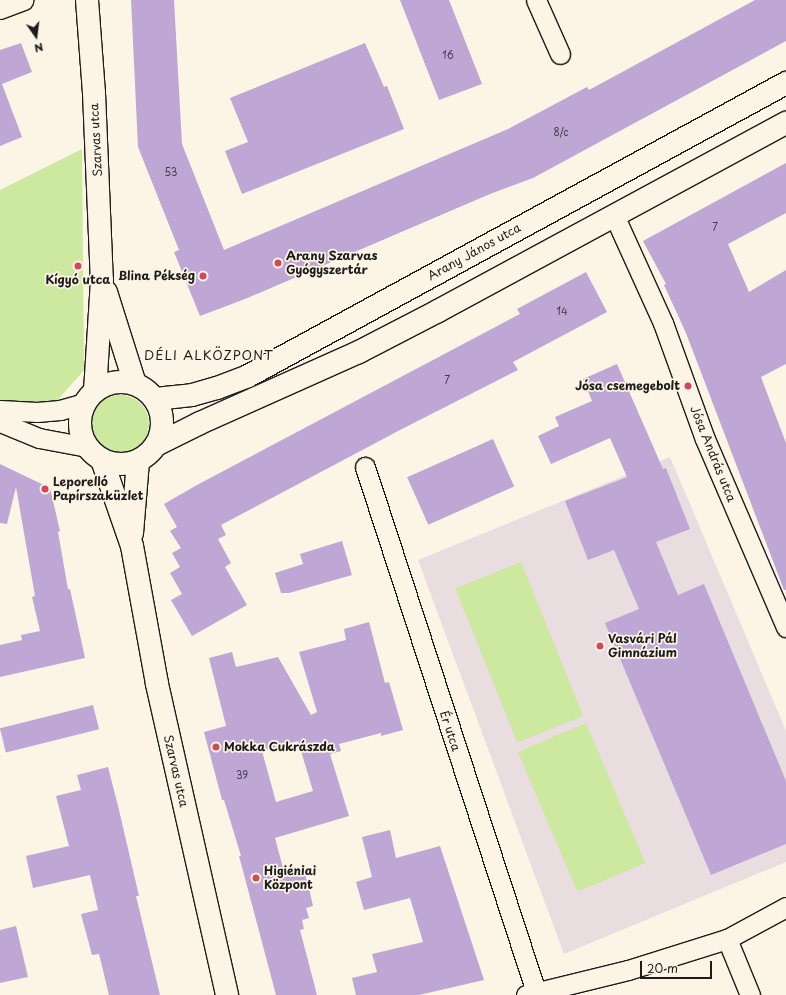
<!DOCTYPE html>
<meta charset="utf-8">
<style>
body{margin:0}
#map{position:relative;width:786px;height:995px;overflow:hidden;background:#fcf5e5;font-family:"Playpen Sans",sans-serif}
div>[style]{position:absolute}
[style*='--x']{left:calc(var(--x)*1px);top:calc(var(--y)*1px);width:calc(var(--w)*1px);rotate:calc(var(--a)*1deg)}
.built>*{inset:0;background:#e9dde0}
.green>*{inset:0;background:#cde89f;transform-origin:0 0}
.round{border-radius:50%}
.building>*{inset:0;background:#bea6d5;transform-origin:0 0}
.roads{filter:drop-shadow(1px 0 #1c1c1c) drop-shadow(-1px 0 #1c1c1c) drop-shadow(0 1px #1c1c1c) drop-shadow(0 -1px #1c1c1c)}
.minor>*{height:19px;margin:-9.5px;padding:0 9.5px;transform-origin:9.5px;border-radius:9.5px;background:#fcf5e5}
.tertiary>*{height:22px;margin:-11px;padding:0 11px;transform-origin:11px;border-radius:11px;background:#fcf5e5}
.tertiary>.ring{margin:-11px;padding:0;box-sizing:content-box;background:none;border:22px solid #fcf5e5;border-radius:50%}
.dots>*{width:11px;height:11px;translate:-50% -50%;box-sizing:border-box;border:2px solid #fcf5e5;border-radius:50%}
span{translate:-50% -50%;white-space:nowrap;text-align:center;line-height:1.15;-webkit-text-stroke:3.5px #fcf5e5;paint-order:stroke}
.number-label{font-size:10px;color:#443e4a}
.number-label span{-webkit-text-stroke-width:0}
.street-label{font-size:12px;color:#1c1c1c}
.poi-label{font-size:12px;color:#1c1c1c;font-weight:700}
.left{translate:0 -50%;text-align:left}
.right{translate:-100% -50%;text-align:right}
.neighbourhood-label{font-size:13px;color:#1c1c1c;letter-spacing:1px}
.north{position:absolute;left:16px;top:16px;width:40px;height:40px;-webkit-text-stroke:3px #fcf5e5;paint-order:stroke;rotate:166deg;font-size:11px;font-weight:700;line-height:16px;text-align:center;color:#1c1c1c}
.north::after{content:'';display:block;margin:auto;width:14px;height:18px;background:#1c1c1c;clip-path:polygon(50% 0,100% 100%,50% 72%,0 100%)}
.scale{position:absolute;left:640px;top:961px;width:72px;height:18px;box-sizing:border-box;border:2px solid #1c1c1c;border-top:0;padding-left:5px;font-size:12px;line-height:14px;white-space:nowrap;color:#1c1c1c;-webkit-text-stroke:3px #fcf5e5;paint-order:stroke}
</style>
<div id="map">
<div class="built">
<i style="clip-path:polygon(670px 457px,786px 731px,786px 862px,564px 954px,418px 560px)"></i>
</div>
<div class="green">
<i style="clip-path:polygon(82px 149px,84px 370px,42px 418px,0 403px,0 190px)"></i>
<i class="round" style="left:91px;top:395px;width:58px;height:58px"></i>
<i style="left:521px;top:562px;width:166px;height:71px;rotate:68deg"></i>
<i style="left:586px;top:723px;width:152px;height:74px;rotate:67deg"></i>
</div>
<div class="building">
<i style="clip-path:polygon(131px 0,174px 0,182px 144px,224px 250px,508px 129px,587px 87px,589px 90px,755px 0,786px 0,786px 41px,533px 178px,490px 194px,245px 299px,200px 316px,174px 252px,179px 250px,138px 147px)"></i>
<i style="clip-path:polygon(400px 0,449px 0,482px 84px,439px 100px)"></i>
<i style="clip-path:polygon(21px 43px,32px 72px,2px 84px,22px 137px,0 146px,0 50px)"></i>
<i style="clip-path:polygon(365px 43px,384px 87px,387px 86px,404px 129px,242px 194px,225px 151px,248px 142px,230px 98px)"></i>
<i style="clip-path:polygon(786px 163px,786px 213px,728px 244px,749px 292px,786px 270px,786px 364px,761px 377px,786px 443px,786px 590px,784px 590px,686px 333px,664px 285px,666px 284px,643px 241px)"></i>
<i style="clip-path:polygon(586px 272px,607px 312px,513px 362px,518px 370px,400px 430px,221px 525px,226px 535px,218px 539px,231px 563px,225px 567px,247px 605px,192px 636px,171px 600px,182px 594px,170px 573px,180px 567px,172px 553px,181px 548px,170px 531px,177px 527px,164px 504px,197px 485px,520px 314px,517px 309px)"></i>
<i style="clip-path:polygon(617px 364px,663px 469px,666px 468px,690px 529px,656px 542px,678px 595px,704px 584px,786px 781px,786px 844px,711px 875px,605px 623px,639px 609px,614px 550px,588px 560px,565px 501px,627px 477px,610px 438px,551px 464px,538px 436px,559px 426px,555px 417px,592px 401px,583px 379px)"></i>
<i style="left:493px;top:439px;width:52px;height:94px;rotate:66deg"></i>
<i style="clip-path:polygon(0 464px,50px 488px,60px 531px,58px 532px,68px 589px,70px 589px,85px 658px,0 677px,0 645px,22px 640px,21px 635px,40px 631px,32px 597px,35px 596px,16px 487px,7px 524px,0 523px)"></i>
<i style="clip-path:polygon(342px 541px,352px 575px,289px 593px,281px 593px,275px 573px,303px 564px,300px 554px)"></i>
<i style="clip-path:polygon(evenodd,369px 622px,385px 683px,389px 682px,403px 730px,381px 736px,381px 733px,339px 744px,341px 751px,330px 754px,349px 816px,275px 838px,285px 875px,304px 871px,309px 888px,313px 906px,306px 908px,309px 918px,302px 920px,304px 929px,300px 930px,317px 995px,276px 995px,239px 856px,241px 856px,224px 800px,222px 800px,204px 732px,226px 726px,209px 658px,232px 652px,236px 667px,278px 657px,311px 715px,317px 712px,299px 652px,346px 640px,344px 629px,369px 622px,298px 741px,313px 791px,276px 802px,262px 751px,298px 741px)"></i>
<i style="left:93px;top:705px;width:25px;height:96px;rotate:76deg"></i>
<i style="clip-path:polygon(108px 767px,119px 810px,139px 896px,136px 896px,160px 995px,109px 995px,99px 954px,92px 955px,81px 914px,98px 910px,90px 875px,33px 888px,26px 856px,69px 846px,56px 796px,81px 790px,77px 775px)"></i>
<i style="clip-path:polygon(390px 830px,396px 858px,440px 846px,484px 980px,419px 995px,356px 995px,352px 978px,377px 972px,372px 954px,423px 942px,410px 898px,364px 910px,356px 882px,372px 877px,362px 837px)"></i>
<i style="clip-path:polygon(16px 926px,28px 977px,0 983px,0 930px)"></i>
</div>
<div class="roads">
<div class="minor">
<i style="--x:536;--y:0;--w:59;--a:66"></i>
<i style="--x:0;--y:9;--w:25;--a:-21"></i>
<i style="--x:614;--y:215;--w:119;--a:65.6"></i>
<i style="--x:663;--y:323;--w:123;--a:70.1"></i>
<i style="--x:705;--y:439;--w:205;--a:66.7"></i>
<i style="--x:0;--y:410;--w:37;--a:3"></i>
<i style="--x:37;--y:412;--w:23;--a:-5"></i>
<i style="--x:60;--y:410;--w:26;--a:-16"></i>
<i style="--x:0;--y:422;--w:42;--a:22.3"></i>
<i style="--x:39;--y:438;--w:49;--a:10.6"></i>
<i style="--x:365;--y:467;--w:555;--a:71.96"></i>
<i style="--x:727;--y:939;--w:61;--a:67.7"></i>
<i style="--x:526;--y:995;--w:105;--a:-13.8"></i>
<i style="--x:628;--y:970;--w:104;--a:-17.4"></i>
<i style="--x:727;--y:939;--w:67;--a:-28.5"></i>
</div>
<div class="tertiary">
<i style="--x:87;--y:0;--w:93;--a:85.7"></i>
<i style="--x:94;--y:93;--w:187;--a:87.6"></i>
<i style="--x:102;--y:280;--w:111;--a:93.6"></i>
<i style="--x:106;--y:292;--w:96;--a:72.5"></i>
<i class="ring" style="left:80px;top:382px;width:60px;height:60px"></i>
<i style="--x:155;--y:399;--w:37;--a:-6"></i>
<i style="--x:192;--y:395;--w:26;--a:-16"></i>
<i style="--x:217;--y:388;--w:33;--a:-21"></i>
<i style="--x:248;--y:376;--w:613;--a:-28.57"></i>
<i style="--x:156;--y:445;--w:49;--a:-26.6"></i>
<i style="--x:200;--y:423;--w:174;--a:-24.1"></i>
<i style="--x:359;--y:352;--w:89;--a:-27.4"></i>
<i style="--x:438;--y:311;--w:396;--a:-28.4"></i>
<i style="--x:102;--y:460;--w:91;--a:70.8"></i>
<i style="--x:132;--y:546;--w:140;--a:79.7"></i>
<i style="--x:157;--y:684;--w:319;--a:77.3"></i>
<i style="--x:132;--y:533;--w:72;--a:-85.2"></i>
</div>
</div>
<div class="dots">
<i style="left:278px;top:263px;background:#d1495b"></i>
<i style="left:78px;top:266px;background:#d1495b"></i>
<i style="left:203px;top:276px;background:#d1495b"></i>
<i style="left:688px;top:386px;background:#d1495b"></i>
<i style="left:45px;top:489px;background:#d1495b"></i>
<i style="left:600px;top:646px;background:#d1495b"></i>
<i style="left:216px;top:747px;background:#d1495b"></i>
<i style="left:256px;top:878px;background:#d1495b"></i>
</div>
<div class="number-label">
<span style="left:448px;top:55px">16</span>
<span style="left:561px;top:132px">8/c</span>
<span style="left:171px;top:172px">53</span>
<span style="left:715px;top:227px">7</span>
<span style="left:562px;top:311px">14</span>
<span style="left:447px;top:380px">7</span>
<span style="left:242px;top:775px">39</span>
</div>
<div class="street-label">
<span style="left:96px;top:140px;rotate:-93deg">Szarvas utca</span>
<span style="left:474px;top:252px;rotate:-29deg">Arany János utca</span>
<span style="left:713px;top:454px;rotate:68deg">Jósa András utca</span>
<span style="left:450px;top:731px;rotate:72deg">Ér utca</span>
<span style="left:176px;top:771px;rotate:77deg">Szarvas utca</span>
</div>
<div class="poi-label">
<span class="left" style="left:286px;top:263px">Arany Szarvas<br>Gyógyszertár</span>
<span class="right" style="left:195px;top:276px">Blina Pékség</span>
<span style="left:78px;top:280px">Kígyó utca</span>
<span class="right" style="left:680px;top:386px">Jósa csemegebolt</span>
<span class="left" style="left:53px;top:489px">Leporelló<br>Papírszaküzlet</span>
<span class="left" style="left:608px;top:646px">Vasvári Pál<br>Gimnázium</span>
<span class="left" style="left:224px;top:747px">Mokka Cukrászda</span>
<span class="left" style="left:264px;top:878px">Higiéniai<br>Központ</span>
</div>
<div class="neighbourhood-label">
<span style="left:209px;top:355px">DÉLI ALKÖZPONT</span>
</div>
<div class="north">N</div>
<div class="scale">20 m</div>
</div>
